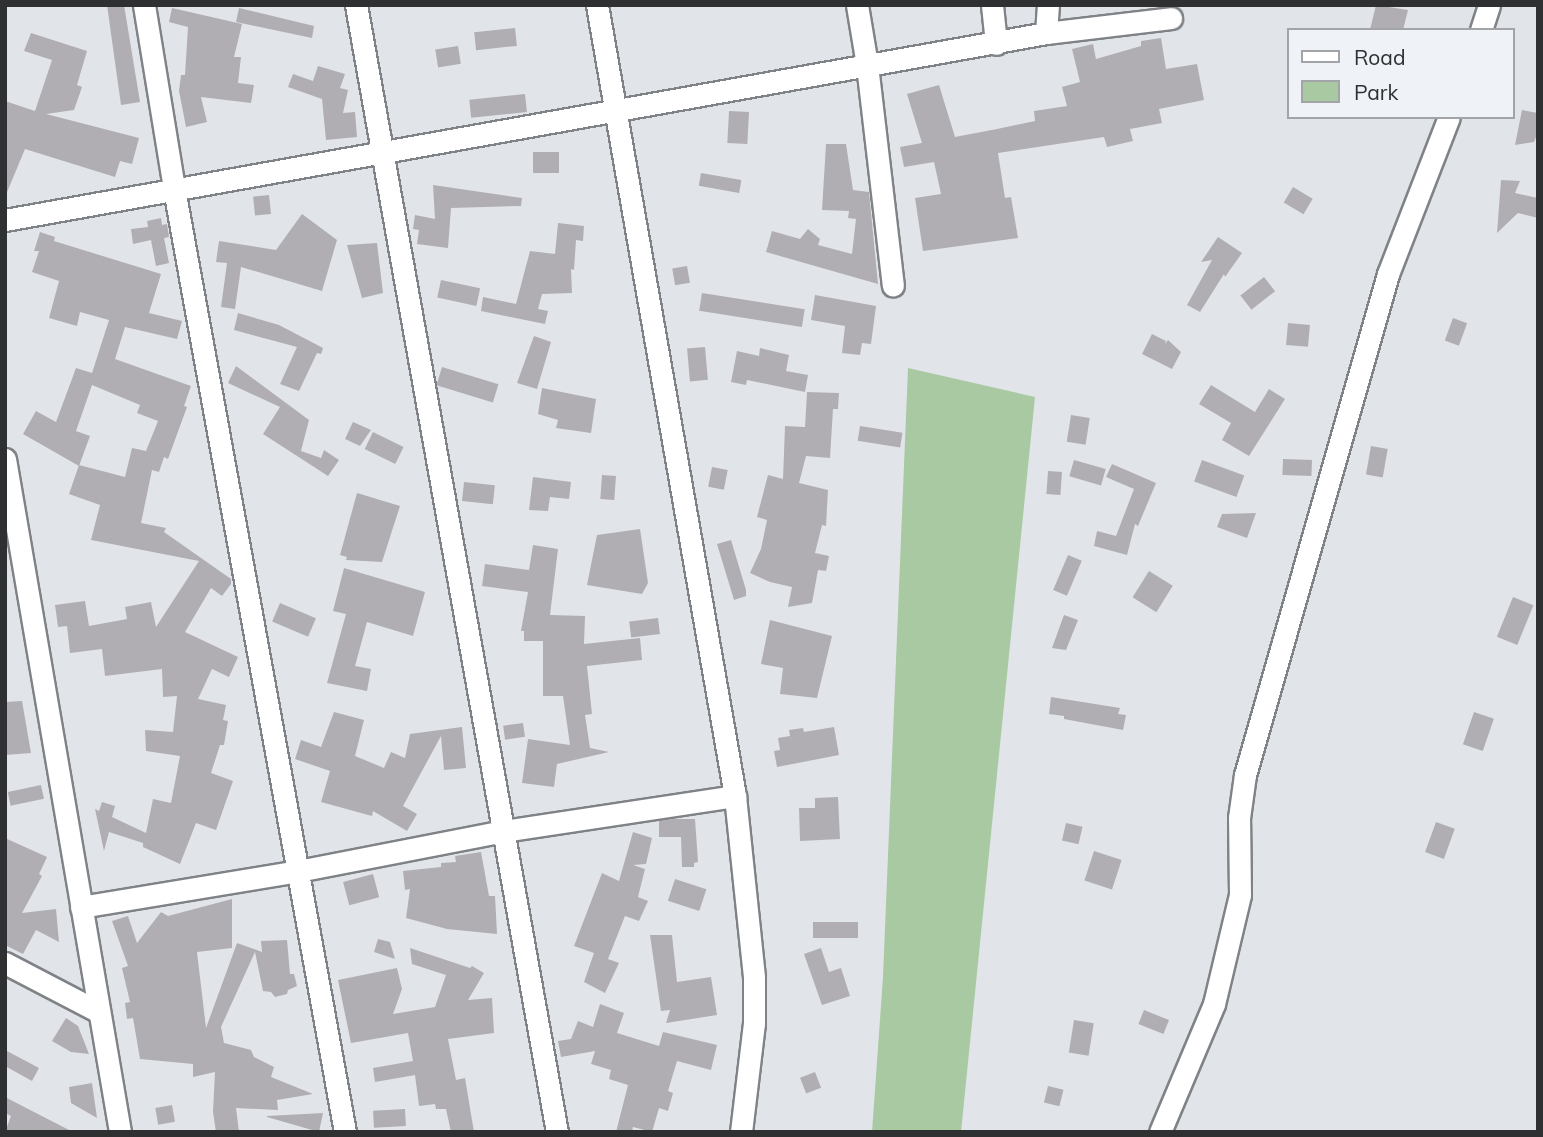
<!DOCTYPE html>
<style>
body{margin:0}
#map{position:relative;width:1543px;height:1137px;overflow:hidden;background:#e1e5e9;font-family:Mulish,sans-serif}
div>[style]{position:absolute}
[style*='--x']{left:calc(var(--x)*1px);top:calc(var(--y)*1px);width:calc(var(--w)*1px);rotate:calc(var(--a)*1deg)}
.green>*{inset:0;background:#a9c9a2}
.building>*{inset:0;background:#b0aeb3;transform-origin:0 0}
.roads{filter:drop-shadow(2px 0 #7f8286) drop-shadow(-2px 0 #7f8286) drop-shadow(0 2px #7f8286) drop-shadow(0 -2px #7f8286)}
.minor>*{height:21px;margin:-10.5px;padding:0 10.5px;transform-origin:10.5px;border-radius:10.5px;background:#fff}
span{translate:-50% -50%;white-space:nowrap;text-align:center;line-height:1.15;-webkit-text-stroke:5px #eff2f7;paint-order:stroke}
.frame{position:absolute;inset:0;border:7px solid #2f3032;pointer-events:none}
.legend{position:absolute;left:1287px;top:28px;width:228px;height:91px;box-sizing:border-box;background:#eff2f7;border:2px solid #a2a4a8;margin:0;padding:9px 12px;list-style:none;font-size:21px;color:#2f3032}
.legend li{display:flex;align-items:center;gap:14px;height:35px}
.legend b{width:35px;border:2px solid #a2a4a8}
</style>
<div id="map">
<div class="green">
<i style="clip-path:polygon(908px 368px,1035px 397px,961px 1132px,872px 1132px,883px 977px)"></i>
</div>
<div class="building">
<i style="clip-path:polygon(107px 5px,124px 5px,140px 102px,121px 105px)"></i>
<i style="clip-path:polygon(1376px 5px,1408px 10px,1403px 30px,1370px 30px)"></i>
<i style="clip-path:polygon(172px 8px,242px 24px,234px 57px,241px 57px,238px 83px,254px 85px,251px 103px,201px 97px,207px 122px,186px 127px,179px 91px,181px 75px,185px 75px,188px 27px,169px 22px)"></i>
<i style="clip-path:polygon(239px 8px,314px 26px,312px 38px,236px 22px)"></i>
<i style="left:515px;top:28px;width:18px;height:41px;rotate:84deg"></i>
<i style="clip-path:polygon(31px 33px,87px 51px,77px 85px,82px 87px,74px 110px,46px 114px,139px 138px,132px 164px,120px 161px,115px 177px,25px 149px,5px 197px,5px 101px,35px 111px,52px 60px,24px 51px)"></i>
<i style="clip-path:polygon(1161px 38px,1166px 69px,1197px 64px,1204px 100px,1159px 109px,1162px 123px,1130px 129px,1133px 141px,1107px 147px,1104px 137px,998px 153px,1005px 198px,1011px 197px,1018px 238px,923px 251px,915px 198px,941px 194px,934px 162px,904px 167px,900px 147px,922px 143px,907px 94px,939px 85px,955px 137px,997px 129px,1035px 121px,1034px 111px,1067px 106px,1062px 87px,1080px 82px,1072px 49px,1093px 44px,1096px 59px,1141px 46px,1141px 41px)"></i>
<i style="left:458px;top:46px;width:18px;height:23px;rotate:81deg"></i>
<i style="clip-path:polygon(318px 66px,345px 74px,340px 88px,348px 90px,343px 113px,355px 112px,357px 137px,326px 140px,322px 99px,288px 87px,293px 74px,313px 81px)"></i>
<i style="left:525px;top:94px;width:18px;height:56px;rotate:84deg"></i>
<i style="clip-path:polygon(1522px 110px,1538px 113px,1538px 132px,1534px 142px,1515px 145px)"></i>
<i style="left:729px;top:111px;width:20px;height:32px;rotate:3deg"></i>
<i style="clip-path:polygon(826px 144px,846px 144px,853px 190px,869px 192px,878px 284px,766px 252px,772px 231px,800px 239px,808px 229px,820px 239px,818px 245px,852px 254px,856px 219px,848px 218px,849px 211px,822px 210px)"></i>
<i style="left:533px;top:152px;width:26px;height:21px"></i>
<i style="left:701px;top:173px;width:41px;height:13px;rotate:10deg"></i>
<i style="clip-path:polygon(1501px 180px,1520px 181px,1515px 193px,1538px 198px,1538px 218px,1518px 213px,1497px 233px)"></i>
<i style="clip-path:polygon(433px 185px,522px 198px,521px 206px,451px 208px,448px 248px,417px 244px,419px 230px,413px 229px,415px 215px,435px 219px)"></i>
<i style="left:1293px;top:187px;width:23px;height:18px;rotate:31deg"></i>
<i style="left:269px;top:195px;width:19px;height:16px;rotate:84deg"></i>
<i style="clip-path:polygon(302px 214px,337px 240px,322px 291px,241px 267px,235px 309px,221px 307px,227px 263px,216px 262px,219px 241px,276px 250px)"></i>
<i style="clip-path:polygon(161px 218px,162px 225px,167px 224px,169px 237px,164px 238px,169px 263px,156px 266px,151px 240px,133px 244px,131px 229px,148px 227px,147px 221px)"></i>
<i style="clip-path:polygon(558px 223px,584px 226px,583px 241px,576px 240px,574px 270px,571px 269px,572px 293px,542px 294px,538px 309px,548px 311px,545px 324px,481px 311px,483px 297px,516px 304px,530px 251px,555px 254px)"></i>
<i style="clip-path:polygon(40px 232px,55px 237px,54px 241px,161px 274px,149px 313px,182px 321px,177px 339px,125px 327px,115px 359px,191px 386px,184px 406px,187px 407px,168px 459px,164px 457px,159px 472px,152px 470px,141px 523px,166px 528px,164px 532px,231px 579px,231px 584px,222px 596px,211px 588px,185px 632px,238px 657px,229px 677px,212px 669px,198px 699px,226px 705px,223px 720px,228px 721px,224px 745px,220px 745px,211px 773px,233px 781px,216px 830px,196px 823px,180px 864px,143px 847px,143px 843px,109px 832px,104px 851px,95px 809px,99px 811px,102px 802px,115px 806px,112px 817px,146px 833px,153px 799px,171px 803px,180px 756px,146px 751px,145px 730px,173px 732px,177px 696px,163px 697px,162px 669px,105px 676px,102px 649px,70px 653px,67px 626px,58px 627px,55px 605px,85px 601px,89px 626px,127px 619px,125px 607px,151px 602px,156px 627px,199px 561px,91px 540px,100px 505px,69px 494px,79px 465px,125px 477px,132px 448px,146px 451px,158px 421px,137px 413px,140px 405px,92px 385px,76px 431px,90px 436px,79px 466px,23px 434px,36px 411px,56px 422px,76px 368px,92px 373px,109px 320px,80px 312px,77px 326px,49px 318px,59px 281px,32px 272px,39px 251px,34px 251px)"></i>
<i style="clip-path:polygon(1218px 237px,1242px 253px,1225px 277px,1224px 274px,1200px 312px,1187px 305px,1212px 260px,1201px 262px)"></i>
<i style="clip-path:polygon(377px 243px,383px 293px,362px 298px,347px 245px)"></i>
<i style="left:687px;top:266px;width:17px;height:15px;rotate:80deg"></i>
<i style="left:1264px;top:277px;width:18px;height:30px;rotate:52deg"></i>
<i style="left:441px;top:280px;width:40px;height:18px;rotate:12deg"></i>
<i style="left:702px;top:293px;width:104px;height:18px;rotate:9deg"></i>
<i style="clip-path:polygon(815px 295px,876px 306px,871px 344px,862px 343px,860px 355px,842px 353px,845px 326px,811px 320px)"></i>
<i style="clip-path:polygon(238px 313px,279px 325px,323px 348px,321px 354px,317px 353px,299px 391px,280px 384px,297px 347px,234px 330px)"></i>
<i style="left:1453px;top:318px;width:15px;height:24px;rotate:20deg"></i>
<i style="left:1288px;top:323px;width:22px;height:22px;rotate:5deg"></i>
<i style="clip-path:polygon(1152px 334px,1166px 341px,1165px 344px,1168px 340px,1181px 352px,1172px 369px,1142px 354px)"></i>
<i style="clip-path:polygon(534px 336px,551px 342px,537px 389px,517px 383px)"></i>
<i style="left:705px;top:347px;width:33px;height:18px;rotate:85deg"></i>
<i style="clip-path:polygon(760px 348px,789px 355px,786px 371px,808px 375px,805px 392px,747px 380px,746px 385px,731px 382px,737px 351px,759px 356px)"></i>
<i style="clip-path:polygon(236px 366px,309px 420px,301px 451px,321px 458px,324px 450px,339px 460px,328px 476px,263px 434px,280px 407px,228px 383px)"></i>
<i style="left:442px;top:367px;width:59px;height:19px;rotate:17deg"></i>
<i style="clip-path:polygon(1211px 385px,1255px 412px,1269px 389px,1285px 399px,1249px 456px,1222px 440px,1231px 423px,1199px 404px)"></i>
<i style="clip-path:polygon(542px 388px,596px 399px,591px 433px,556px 428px,558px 420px,538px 414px)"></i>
<i style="clip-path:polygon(807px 392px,839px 393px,838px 409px,833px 409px,830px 458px,806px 456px,799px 483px,828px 490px,826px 526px,822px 525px,815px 553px,829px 556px,826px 571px,818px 570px,812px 603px,788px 607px,792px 587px,770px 582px,750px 573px,761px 549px,767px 520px,757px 517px,768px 475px,783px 479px,785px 426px,805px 427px)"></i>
<i style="left:1071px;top:415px;width:19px;height:27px;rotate:9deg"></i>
<i style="clip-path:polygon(353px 422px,371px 430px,360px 446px,345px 439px)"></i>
<i style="left:860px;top:426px;width:43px;height:15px;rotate:9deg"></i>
<i style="left:373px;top:432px;width:34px;height:19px;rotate:26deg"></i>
<i style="left:1371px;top:446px;width:17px;height:29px;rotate:10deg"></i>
<i style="left:1283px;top:459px;width:29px;height:16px;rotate:2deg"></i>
<i style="left:1074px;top:460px;width:33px;height:17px;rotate:16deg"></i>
<i style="left:1202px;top:460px;width:45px;height:23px;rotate:20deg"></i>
<i style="clip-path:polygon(1112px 464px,1156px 483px,1138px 526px,1135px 524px,1127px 555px,1094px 546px,1097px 531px,1116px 536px,1134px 489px,1106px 477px)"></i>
<i style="left:712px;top:467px;width:16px;height:20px;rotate:11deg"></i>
<i style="left:1048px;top:471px;width:14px;height:23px;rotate:4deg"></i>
<i style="left:602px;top:475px;width:14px;height:24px;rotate:4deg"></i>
<i style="clip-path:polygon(533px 477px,571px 482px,569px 499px,550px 497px,548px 511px,529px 510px)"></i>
<i style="left:464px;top:482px;width:31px;height:19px;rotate:6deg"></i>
<i style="clip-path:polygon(357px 493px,400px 506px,382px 562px,346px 560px,347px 557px,340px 555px)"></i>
<i style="clip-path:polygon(1256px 513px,1247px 538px,1217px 527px,1222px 514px)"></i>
<i style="clip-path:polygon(640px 529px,648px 583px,642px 594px,587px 585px,597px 535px)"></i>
<i style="clip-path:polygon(731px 540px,746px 590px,746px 596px,734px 600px,717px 544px)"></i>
<i style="clip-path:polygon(533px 545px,558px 549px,550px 615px,585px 616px,584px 644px,640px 638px,642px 660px,587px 666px,592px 714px,585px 715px,590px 748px,609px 752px,557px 764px,554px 787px,522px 783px,528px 739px,570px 745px,563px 696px,543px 696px,543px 641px,524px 641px,524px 631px,521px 631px,528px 592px,482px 586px,485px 564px,529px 570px)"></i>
<i style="left:1068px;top:555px;width:15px;height:38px;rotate:23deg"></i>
<i style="clip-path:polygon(344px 568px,425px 592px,413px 636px,367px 622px,355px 666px,371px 669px,367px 691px,327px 683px,346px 614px,333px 611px)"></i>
<i style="left:1149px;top:571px;width:28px;height:31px;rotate:32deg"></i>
<i style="left:1513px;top:597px;width:22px;height:43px;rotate:22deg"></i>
<i style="left:280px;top:603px;width:39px;height:20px;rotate:23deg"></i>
<i style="clip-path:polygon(1064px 615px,1078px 620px,1066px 650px,1052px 648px)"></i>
<i style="left:658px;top:618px;width:16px;height:29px;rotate:83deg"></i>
<i style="clip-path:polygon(770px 620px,832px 636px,817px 698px,780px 694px,783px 668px,761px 664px)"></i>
<i style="clip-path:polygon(1051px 697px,1120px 708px,1118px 714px,1126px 715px,1123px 730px,1064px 719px,1064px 716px,1049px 714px)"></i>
<i style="clip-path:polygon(22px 701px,31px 753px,5px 755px,5px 702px)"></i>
<i style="clip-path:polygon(334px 712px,364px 720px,355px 756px,384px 768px,391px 752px,405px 758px,410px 734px,462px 727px,466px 768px,444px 770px,441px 736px,403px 806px,417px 814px,407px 831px,373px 811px,372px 816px,321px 802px,330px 771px,295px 759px,301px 740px,321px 747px)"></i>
<i style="left:1474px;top:712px;width:21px;height:34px;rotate:19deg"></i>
<i style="left:523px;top:723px;width:14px;height:20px;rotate:82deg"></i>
<i style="clip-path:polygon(834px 727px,839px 755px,777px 767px,774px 751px,780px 750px,778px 738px,790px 736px,789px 730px,803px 728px,804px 732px)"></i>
<i style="left:41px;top:785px;width:14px;height:34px;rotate:78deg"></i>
<i style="clip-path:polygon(838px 797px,840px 839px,800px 841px,799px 808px,815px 808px,815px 798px)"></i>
<i style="clip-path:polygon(673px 819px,695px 819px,698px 862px,694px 863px,694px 867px,682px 867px,681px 837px,659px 837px,659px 821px)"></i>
<i style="left:1436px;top:822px;width:20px;height:32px;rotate:20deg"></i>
<i style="left:1066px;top:823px;width:17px;height:18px;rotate:13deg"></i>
<i style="clip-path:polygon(633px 832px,652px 838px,646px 864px,633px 865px,645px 869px,638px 897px,648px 901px,639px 921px,625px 916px,608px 959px,619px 963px,605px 993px,584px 982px,594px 953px,574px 946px,602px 873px,619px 881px)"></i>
<i style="clip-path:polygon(5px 838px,47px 857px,39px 874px,42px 876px,22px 913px,56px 909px,59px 942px,36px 930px,23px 954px,5px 945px)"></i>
<i style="left:1094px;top:851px;width:29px;height:31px;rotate:18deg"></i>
<i style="clip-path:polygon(481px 852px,489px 896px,495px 896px,497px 934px,447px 929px,406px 918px,410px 889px,405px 890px,403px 871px,441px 867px,441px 863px,456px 862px,455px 856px)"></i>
<i style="left:373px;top:874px;width:24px;height:31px;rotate:75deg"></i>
<i style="left:675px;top:879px;width:33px;height:23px;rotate:18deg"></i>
<i style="clip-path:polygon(232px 899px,232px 948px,197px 952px,206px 1028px,237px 943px,262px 952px,261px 941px,287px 940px,290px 974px,294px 974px,297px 986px,288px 990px,287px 994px,275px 997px,271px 992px,263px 991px,255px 952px,221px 1027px,224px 1043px,251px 1050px,254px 1057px,274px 1067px,271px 1077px,313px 1094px,277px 1100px,278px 1110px,236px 1108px,239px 1132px,216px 1132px,213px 1112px,215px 1072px,193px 1077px,193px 1064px,140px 1059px,133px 1018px,127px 1019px,125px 1003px,130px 1002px,122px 968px,128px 966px,112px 921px,128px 916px,137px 943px,161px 912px,168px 916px)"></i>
<i style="left:858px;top:922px;width:16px;height:45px;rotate:90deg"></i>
<i style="clip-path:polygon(650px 935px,672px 935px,677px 982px,711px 977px,717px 1015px,666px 1023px,670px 1010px,661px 1011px)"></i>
<i style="clip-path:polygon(378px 939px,390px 942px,395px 959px,374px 952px)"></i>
<i style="clip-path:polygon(410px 948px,470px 968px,472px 966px,484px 973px,468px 1000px,492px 998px,494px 1033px,448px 1039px,456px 1080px,465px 1078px,474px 1132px,451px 1132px,446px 1109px,436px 1109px,435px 1104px,419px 1106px,415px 1075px,375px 1082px,373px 1068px,413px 1061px,408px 1033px,351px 1043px,338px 980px,397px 968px,402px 989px,393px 1014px,435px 1007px,446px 975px,412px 964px)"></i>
<i style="clip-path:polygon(821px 948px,829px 972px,841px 968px,850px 996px,822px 1005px,804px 954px)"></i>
<i style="clip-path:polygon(600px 1004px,624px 1013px,617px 1033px,659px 1046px,663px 1032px,717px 1045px,711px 1070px,677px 1061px,668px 1091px,673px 1093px,668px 1111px,659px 1108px,652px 1132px,633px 1127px,632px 1132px,616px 1132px,628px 1085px,609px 1079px,611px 1070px,591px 1064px,595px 1051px,561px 1057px,558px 1041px,571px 1039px,578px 1021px,593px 1027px)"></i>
<i style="left:1144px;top:1010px;width:27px;height:15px;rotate:22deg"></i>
<i style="clip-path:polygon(66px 1018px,78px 1026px,89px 1054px,71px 1052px,52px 1041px)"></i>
<i style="left:1074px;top:1020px;width:20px;height:33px;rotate:9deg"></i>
<i style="clip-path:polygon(5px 1050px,39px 1068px,32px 1081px,5px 1066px)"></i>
<i style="left:815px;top:1072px;width:17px;height:16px;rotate:69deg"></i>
<i style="clip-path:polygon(92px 1083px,97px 1118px,71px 1103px,69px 1087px)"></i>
<i style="left:1048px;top:1086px;width:16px;height:17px;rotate:14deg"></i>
<i style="clip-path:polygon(5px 1097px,34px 1112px,73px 1132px,5px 1132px,11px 1116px,5px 1113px)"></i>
<i style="left:172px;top:1105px;width:17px;height:17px;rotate:80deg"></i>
<i style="left:405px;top:1109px;width:17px;height:32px;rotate:87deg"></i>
<i style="clip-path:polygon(323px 1113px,319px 1132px,267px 1117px,267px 1116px)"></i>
</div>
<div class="roads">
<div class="minor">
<i style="--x:144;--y:5;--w:186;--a:80.7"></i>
<i style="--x:174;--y:189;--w:958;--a:79.72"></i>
<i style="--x:356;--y:5;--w:1145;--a:79.89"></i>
<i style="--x:597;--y:5;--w:803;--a:80.1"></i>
<i style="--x:735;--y:796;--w:182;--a:84"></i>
<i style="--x:754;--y:977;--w:46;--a:90"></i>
<i style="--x:754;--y:1023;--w:110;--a:96.8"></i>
<i style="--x:857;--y:5;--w:61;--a:80.5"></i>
<i style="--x:867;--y:65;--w:222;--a:83.3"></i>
<i style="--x:992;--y:5;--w:39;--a:84"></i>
<i style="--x:1481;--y:30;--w:26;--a:-72"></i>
<i style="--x:1046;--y:33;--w:28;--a:-86"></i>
<i style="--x:5;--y:220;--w:1058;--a:-10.18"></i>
<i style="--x:1046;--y:33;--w:126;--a:-6.8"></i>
<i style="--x:5;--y:459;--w:683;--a:80.3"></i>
<i style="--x:81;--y:907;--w:220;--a:-9.4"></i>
<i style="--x:298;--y:871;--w:209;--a:-11"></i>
<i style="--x:503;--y:831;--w:235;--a:-8.6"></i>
<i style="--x:5;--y:963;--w:106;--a:27.5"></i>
<i style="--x:1160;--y:1132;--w:139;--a:-67.1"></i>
<i style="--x:1214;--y:1004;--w:112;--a:-76.6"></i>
<i style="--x:1240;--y:895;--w:77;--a:-90.7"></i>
<i style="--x:1239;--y:818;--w:43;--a:-82.1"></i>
<i style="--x:1245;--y:775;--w:521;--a:-74.07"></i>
<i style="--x:1388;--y:274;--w:168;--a:-68.8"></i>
</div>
</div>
<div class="frame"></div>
<ul class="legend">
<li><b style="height:9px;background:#fff"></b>Road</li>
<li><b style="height:19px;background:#a9c9a2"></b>Park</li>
</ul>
</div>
